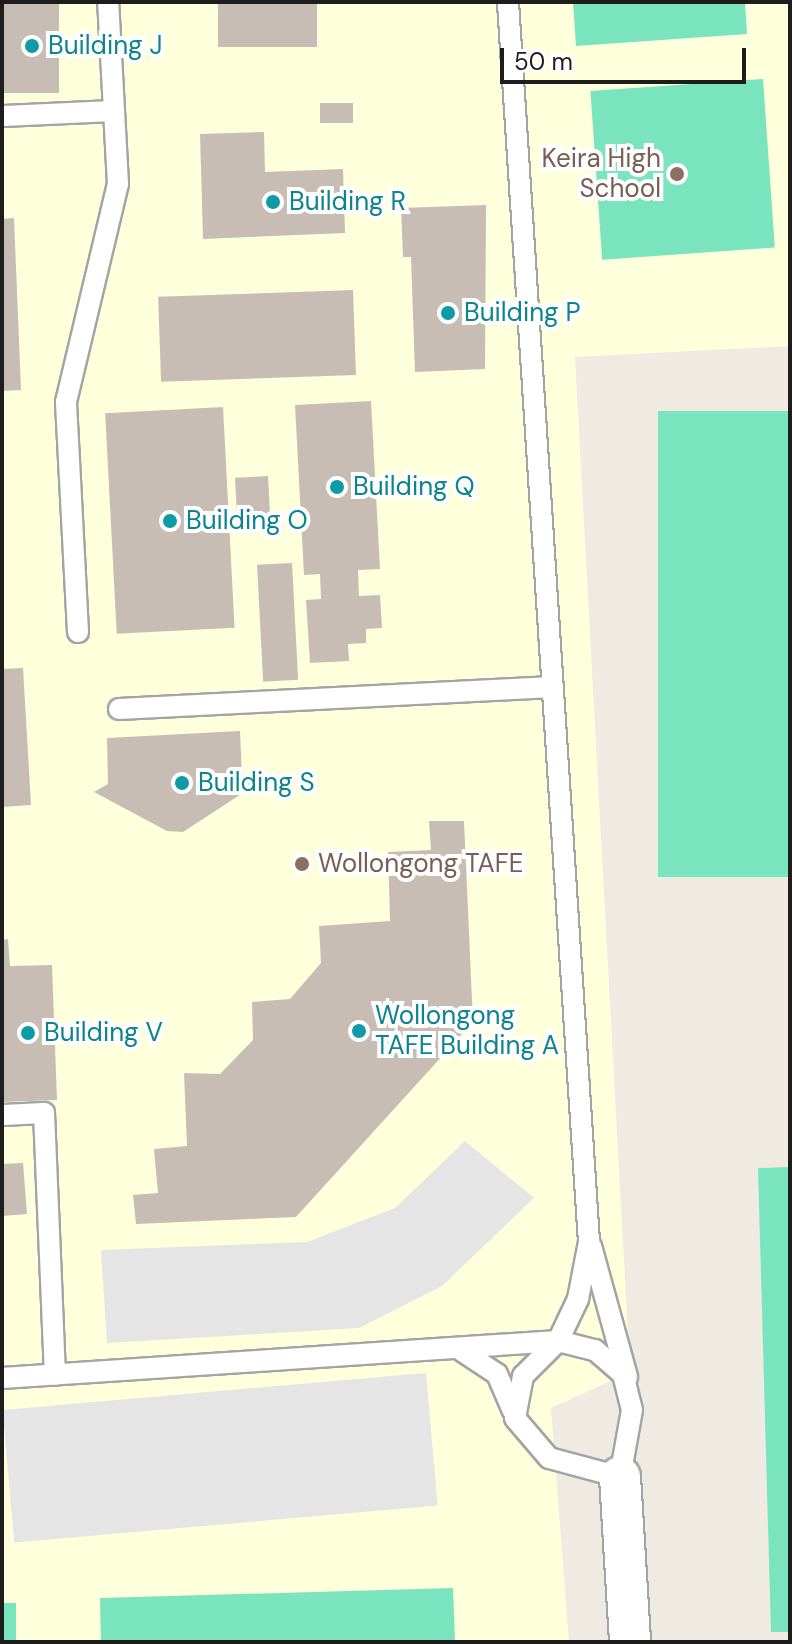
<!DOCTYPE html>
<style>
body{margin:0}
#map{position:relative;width:792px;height:1644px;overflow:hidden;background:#efebe2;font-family:"DM Sans",sans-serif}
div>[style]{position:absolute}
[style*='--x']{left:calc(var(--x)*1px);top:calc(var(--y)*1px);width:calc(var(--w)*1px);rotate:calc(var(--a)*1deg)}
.education>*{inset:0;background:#feffdb}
.pitch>*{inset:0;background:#79e4bd;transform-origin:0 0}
.parking>*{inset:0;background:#e5e5e5;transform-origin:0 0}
.building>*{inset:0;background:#c7bdb5;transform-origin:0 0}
.roads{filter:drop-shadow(2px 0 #a4a4a4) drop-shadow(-2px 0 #a4a4a4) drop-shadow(0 2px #a4a4a4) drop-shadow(0 -2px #a4a4a4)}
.service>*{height:20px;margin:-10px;padding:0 10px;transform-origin:10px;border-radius:10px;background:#fff}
.minor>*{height:40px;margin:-20px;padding:0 20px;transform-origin:20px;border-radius:20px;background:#fff}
.dots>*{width:22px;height:22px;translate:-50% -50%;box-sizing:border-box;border:4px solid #fff;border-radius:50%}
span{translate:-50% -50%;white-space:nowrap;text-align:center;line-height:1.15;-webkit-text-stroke:8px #fff;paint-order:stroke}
.culture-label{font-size:26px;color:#0d838f}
.left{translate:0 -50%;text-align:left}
.education-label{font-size:26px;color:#785e54}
.right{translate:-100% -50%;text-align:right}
.frame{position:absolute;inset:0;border:4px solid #1d1d1d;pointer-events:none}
.scale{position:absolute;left:500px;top:48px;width:246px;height:36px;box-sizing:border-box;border:4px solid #1d1d1d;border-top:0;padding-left:10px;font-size:24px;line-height:28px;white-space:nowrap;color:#1d1d1d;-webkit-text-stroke:6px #fff;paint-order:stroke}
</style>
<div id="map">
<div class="education">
<i style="clip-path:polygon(2px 2px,790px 2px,790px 346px,575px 357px,630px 1372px,551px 1408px,569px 1642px,2px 1642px)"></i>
</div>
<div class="pitch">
<i style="clip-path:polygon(573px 2px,745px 2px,747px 34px,576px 46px)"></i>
<i style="left:763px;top:79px;width:169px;height:173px;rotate:86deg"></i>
<i style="left:790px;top:411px;width:466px;height:132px;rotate:90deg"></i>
<i style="clip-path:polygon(790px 1167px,790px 1632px,771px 1632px,758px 1168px)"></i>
<i style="clip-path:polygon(453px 1588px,455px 1642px,101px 1642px,100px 1598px)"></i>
<i style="left:2px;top:1603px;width:14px;height:39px"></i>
</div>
<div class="parking">
<i style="clip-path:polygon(465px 1141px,534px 1198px,442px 1286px,359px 1328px,107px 1343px,101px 1250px,307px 1242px,395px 1208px)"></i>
<i style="left:426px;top:1373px;width:133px;height:425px;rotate:85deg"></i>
</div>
<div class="building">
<i style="left:2px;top:2px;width:57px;height:91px"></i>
<i style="left:218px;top:2px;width:99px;height:45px"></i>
<i style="left:353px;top:103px;width:20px;height:33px;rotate:90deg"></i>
<i style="clip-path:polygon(264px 132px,265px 172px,343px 169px,345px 233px,203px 239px,200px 134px)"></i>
<i style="clip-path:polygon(486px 205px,485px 369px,415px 372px,411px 257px,403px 257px,401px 208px)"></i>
<i style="clip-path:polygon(14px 218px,21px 390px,2px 391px,2px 219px)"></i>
<i style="left:353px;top:290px;width:85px;height:195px;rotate:88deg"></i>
<i style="clip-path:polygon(371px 401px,380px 569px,358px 570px,359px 596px,380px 595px,382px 628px,366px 629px,366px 643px,348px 644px,349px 661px,310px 663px,306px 600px,321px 599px,320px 574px,304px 575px,295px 405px)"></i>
<i style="left:223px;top:407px;width:221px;height:118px;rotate:87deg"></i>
<i style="left:268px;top:476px;width:53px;height:33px;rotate:87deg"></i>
<i style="left:292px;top:563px;width:117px;height:35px;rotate:87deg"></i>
<i style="clip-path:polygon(23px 668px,31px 805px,2px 807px,2px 669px)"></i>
<i style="clip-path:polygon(240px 731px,242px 777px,252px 776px,255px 785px,183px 832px,167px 831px,94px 792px,108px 784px,107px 738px)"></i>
<i style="clip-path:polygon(429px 821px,464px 821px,473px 1022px,296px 1217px,136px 1224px,133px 1195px,158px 1193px,154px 1149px,187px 1146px,184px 1073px,220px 1074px,253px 1040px,252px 1002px,290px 999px,321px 963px,319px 926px,390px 921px,388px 852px,431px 850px)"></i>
<i style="clip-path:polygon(8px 939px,10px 966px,52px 965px,57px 1100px,2px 1102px,2px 940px)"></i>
<i style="clip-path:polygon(23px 1163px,27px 1214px,2px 1216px,2px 1164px)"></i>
</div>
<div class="roads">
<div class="service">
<i style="--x:2;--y:116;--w:112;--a:-2.6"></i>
<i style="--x:78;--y:632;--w:230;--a:-93"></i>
<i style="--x:66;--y:402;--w:224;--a:-76.6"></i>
<i style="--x:118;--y:184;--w:182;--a:-93.1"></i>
<i style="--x:119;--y:709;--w:434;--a:-2.9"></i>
<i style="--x:2;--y:1115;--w:42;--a:-2.7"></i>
<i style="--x:44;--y:1113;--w:262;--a:87.6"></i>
<i style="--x:591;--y:1246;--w:136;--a:74.6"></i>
<i style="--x:462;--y:1351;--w:42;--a:33.3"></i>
<i style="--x:497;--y:1374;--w:40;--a:66.6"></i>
<i style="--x:2;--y:1378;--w:557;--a:-3.81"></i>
<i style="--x:558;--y:1341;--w:38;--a:14"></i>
<i style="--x:595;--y:1350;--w:37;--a:41"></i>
<i style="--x:623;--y:1374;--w:37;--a:76"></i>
<i style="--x:632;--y:1410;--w:68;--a:100.2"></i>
<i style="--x:620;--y:1477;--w:73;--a:-165"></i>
<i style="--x:549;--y:1458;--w:52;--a:-130.4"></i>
<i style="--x:515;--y:1418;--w:43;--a:-79.2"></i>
<i style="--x:523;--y:1376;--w:49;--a:-45"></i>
<i style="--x:558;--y:1341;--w:47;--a:-64.5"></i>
<i style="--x:578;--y:1299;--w:58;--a:-79.1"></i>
<i style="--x:589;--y:1242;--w:1243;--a:-93.74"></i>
</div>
<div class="minor">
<i style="--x:620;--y:1477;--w:165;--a:86.5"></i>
</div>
</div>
<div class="dots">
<i style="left:32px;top:46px;background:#0f9aa8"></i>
<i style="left:677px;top:174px;background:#8d6e63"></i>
<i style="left:273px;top:202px;background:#0f9aa8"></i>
<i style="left:448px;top:313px;background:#0f9aa8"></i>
<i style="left:337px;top:487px;background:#0f9aa8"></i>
<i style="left:170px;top:521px;background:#0f9aa8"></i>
<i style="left:182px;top:783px;background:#0f9aa8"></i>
<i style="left:302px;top:864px;background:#8d6e63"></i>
<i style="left:359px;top:1031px;background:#0f9aa8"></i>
<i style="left:28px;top:1033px;background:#0f9aa8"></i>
</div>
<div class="culture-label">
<span class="left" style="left:48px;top:46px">Building J</span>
<span class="left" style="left:289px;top:202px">Building R</span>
<span class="left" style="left:464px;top:313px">Building P</span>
<span class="left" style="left:353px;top:487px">Building Q</span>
<span class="left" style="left:186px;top:521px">Building O</span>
<span class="left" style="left:198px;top:783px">Building S</span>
<span class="left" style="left:375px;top:1031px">Wollongong<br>TAFE Building A</span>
<span class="left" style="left:44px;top:1033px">Building V</span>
</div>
<div class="education-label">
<span class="right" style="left:661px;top:174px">Keira High<br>School</span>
<span class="left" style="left:318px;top:864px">Wollongong TAFE</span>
</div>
<div class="frame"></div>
<div class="scale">50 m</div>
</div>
